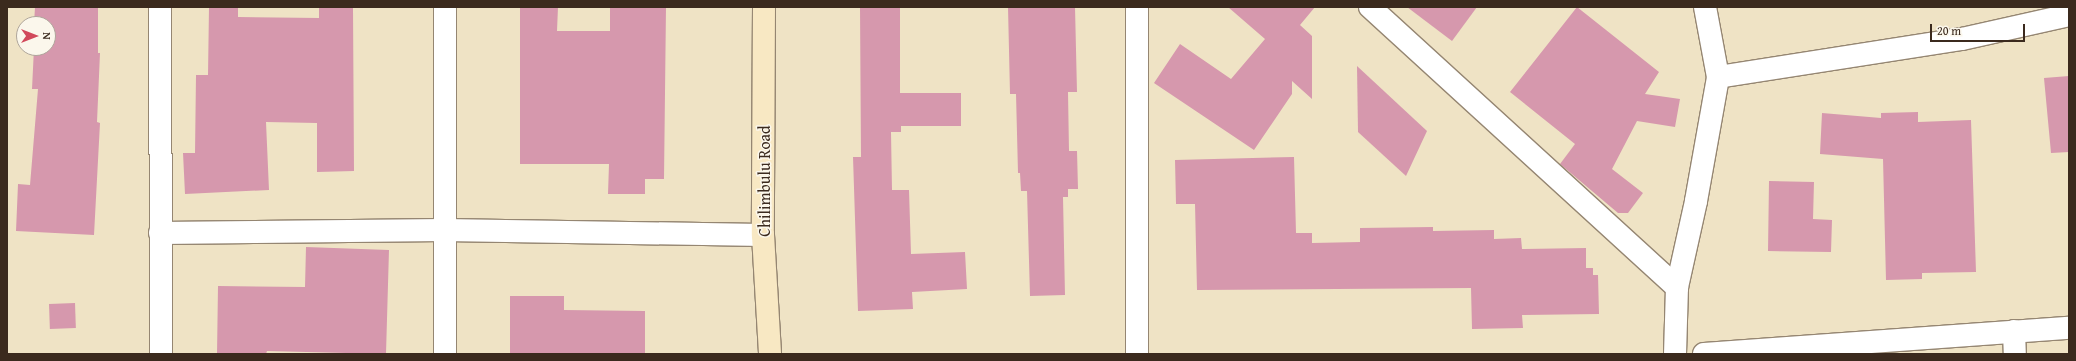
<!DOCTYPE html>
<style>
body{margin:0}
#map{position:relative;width:2076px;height:361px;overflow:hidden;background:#efe3c5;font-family:"Gentium Book Plus",serif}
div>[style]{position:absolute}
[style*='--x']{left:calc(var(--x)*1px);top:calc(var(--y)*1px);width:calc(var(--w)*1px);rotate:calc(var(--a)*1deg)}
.building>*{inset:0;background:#d698ad;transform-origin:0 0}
.roads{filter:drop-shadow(1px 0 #958672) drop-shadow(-1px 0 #958672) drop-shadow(0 1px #958672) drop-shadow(0 -1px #958672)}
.street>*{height:22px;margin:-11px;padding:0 11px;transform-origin:11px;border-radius:11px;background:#fff}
.secondary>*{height:22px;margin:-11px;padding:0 11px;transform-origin:11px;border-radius:11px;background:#f8e8c3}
span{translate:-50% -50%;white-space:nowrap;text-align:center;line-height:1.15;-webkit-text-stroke:3px #fbf7ec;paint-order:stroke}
.street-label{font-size:16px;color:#3b2a1e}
.frame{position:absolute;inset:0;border:8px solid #3b2a1e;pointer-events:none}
.north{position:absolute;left:16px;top:16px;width:40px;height:40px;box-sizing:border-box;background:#fbf7ec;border:1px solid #aea59a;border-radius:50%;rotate:90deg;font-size:11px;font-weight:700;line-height:16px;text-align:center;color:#3b2a1e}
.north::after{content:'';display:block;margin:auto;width:14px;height:18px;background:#d1495b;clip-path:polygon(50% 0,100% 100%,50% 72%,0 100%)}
.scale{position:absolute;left:1930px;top:24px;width:95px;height:18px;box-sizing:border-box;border:2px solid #3b2a1e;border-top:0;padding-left:5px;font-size:12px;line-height:14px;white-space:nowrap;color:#3b2a1e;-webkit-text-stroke:3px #fbf7ec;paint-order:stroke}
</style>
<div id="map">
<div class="building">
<i style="clip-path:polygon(35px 7px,98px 7px,98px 53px,100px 53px,97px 122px,100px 123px,94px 235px,16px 231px,18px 184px,30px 185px,38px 89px,32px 89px,34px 48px,48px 48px,48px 24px,34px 24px)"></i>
<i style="clip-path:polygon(209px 7px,238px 7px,238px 17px,319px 18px,319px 7px,353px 7px,354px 171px,317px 172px,317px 123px,266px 122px,269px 190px,185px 194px,183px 153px,195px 153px,196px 75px,208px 75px)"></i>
<i style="clip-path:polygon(520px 7px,558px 7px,557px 31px,610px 31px,610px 7px,666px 7px,664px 179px,645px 179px,645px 194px,608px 194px,609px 164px,520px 164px)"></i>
<i style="clip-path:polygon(860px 7px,900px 7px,900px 93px,961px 93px,961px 126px,901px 126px,901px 132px,891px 132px,892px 190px,909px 190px,911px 254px,965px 252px,967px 289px,912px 292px,913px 309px,858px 311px,853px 157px,861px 157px)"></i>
<i style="clip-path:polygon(1008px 7px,1075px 7px,1077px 92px,1068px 92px,1069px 151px,1077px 151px,1078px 189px,1068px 189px,1068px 197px,1063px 197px,1065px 295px,1030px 296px,1027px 191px,1021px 191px,1020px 173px,1018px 173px,1016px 94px,1010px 94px)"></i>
<i style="clip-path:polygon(1228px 7px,1315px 7px,1300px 25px,1312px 36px,1312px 99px,1292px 81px,1292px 94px,1254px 150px,1154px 83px,1180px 44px,1231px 79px,1265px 39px)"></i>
<i style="clip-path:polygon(1407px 7px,1477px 7px,1452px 41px)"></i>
<i style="clip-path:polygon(1577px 7px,1659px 72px,1645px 94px,1680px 99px,1675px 127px,1637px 121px,1612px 169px,1643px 193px,1628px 213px,1618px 213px,1560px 164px,1575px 144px,1510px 92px)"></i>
<i style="clip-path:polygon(1357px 66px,1427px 131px,1406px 176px,1358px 132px)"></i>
<i style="clip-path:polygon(2069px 76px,2069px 152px,2051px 153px,2044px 78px)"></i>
<i style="clip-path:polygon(1918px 112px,1918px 122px,1971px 120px,1976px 272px,1922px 273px,1922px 279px,1886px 280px,1883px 159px,1820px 154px,1822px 113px,1881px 118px,1881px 113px)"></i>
<i style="clip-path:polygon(1294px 157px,1296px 233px,1312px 233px,1312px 243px,1360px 242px,1360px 228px,1433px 227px,1433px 231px,1494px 230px,1494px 239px,1521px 238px,1522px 249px,1586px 248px,1586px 268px,1593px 268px,1593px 275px,1598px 275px,1599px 314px,1522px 315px,1523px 328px,1472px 329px,1471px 288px,1197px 290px,1195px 204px,1176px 204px,1175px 160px)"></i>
<i style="clip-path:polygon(1769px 181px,1814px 182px,1813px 219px,1832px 220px,1831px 252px,1768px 251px)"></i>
<i style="clip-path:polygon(306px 247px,389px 250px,386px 354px,267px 351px,266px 354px,217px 354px,218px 286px,305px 287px)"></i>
<i style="clip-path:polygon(510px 296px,564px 296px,564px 310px,645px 311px,645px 354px,510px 354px)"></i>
<i style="left:75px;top:303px;width:25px;height:26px;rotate:88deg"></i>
</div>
<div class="roads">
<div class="street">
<i style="--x:160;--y:7;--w:347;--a:89.8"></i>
<i style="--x:445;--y:7;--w:347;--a:90"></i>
<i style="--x:1137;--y:7;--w:347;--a:90"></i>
<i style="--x:1370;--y:7;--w:416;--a:42.4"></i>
<i style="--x:1677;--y:287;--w:67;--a:91.7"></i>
<i style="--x:1705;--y:7;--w:71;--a:79.5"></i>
<i style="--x:160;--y:233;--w:284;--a:-0.6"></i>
<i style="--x:444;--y:230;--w:319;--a:0.9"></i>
<i style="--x:1677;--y:287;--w:88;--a:-77.5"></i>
<i style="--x:1696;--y:201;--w:126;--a:-79.9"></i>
<i style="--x:1718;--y:77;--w:247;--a:-8.9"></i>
<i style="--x:1962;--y:39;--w:110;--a:-12.6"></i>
<i style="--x:2014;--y:331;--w:23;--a:88"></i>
<i style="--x:1704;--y:354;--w:366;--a:-4.1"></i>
</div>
<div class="secondary">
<i style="--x:764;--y:7;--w:228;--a:90.3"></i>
<i style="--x:763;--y:235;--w:119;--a:86.6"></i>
</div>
</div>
<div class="street-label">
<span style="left:764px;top:181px;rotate:-90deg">Chilimbulu Road</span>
</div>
<div class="frame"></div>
<div class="north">N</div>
<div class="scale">20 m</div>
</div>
